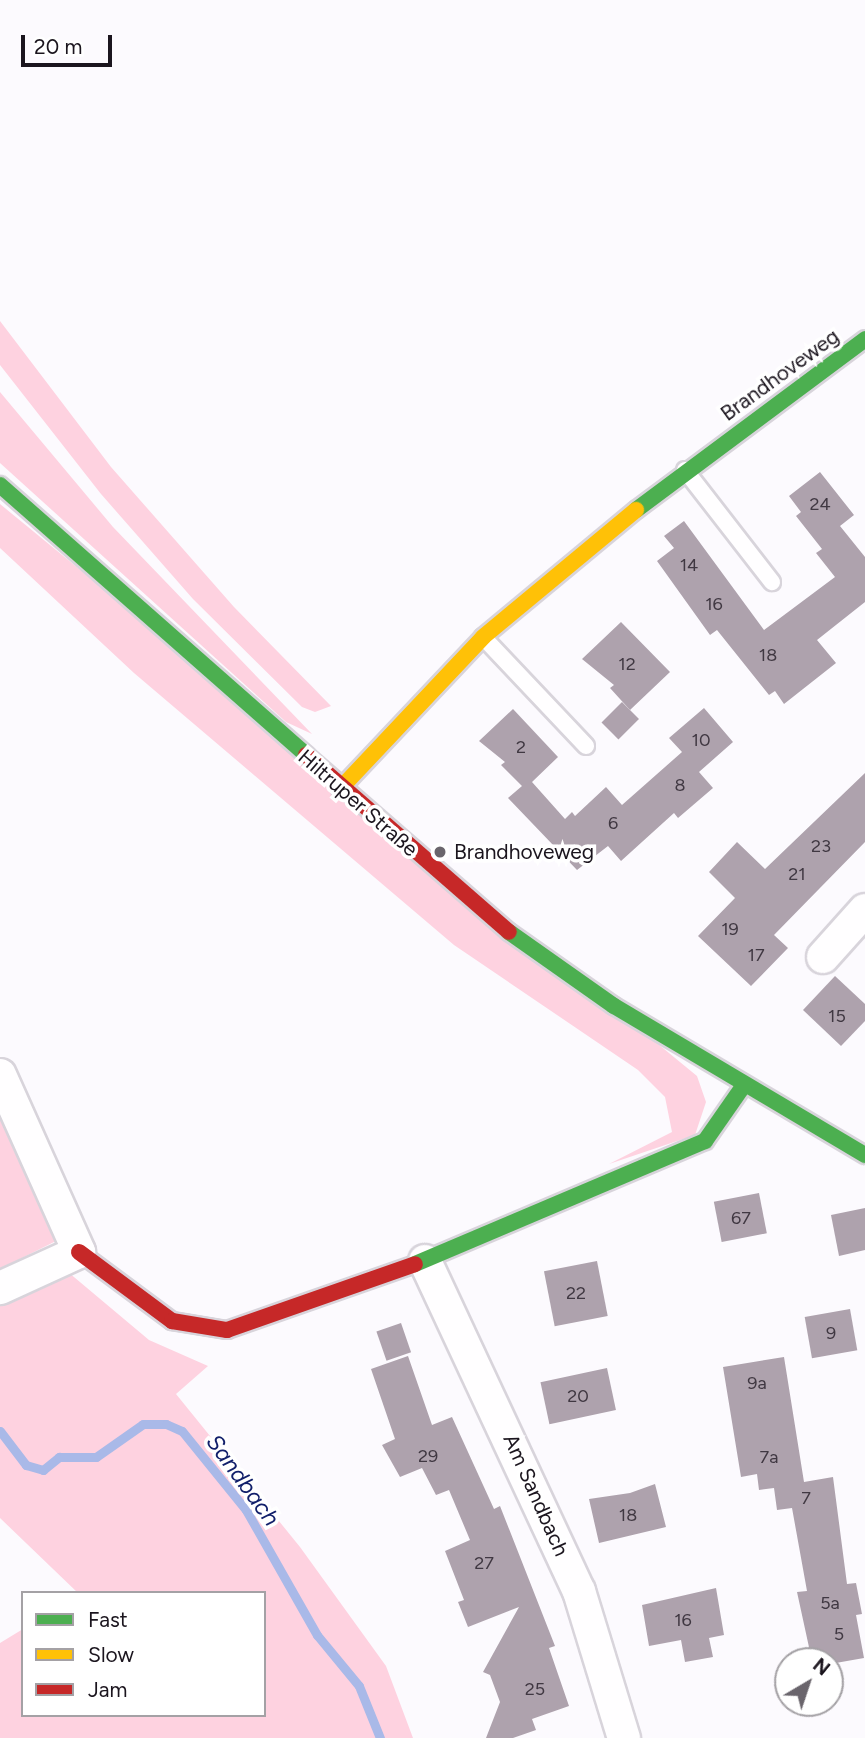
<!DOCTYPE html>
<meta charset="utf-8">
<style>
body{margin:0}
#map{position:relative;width:865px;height:1738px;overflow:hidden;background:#fcfafe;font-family:Figtree,sans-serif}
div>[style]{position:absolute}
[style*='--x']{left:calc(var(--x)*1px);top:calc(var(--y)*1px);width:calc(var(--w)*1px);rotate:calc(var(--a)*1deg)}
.green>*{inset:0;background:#fed2e0}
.stream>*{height:9px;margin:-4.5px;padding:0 4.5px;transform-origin:4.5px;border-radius:4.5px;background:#a9b9e8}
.building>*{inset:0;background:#aea2ad;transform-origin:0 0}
.roads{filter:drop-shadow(2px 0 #d8d4db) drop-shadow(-2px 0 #d8d4db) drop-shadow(0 2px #d8d4db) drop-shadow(0 -2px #d8d4db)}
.lane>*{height:16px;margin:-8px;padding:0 8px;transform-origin:8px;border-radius:8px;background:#fffeff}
.street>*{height:32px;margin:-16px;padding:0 16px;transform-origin:16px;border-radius:16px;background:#fffeff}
.fast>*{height:16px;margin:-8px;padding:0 8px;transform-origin:8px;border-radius:8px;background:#4caf50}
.slow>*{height:16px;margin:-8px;padding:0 8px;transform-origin:8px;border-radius:8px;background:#ffc107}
.jam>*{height:16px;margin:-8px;padding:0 8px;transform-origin:8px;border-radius:8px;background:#c62828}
.dots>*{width:19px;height:19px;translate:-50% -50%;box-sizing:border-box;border:4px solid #fff;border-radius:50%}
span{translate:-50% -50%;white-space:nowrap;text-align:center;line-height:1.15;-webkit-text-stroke:7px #fff;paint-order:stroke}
.number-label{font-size:18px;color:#403842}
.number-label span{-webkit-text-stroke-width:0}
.street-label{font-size:21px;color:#1b151e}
.poi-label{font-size:21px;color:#1b151e}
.left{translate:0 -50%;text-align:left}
.water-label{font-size:23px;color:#12206b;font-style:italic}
.legend{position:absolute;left:21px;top:1591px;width:245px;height:126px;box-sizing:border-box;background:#fff;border:2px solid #a4a1a5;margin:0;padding:9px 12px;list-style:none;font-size:21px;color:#1b151e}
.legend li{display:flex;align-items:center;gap:14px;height:35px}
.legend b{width:35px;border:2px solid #a4a1a5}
.north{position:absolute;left:774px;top:1647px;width:70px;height:70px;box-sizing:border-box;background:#fff;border:2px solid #a4a1a5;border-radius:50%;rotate:39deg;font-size:19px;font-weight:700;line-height:28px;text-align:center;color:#1b151e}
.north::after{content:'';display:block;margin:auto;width:24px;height:32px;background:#6a656c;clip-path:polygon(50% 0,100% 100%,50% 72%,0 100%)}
.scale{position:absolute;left:21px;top:35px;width:91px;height:32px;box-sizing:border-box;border:4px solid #1b151e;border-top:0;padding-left:9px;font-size:21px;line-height:24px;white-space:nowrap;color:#1b151e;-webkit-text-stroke:5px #fff;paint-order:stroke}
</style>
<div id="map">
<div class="green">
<i style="clip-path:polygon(0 321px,111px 467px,234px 607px,331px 706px,315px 712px,302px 707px,193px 599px,101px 494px,0 365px)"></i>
<i style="clip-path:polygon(0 392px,113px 527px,312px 734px,286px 722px,0 463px)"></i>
<i style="clip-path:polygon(0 504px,697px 1076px,706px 1102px,695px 1135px,609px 1164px,672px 1132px,665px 1097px,638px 1070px,454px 945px,134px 673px,0 548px)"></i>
<i style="clip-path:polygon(0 1107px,60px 1239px,0 1269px)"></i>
<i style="clip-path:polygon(68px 1272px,149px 1340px,208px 1366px,176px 1394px,300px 1547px,386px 1666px,413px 1738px,0 1738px,0 1643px,23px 1629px,23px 1715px,264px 1715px,264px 1593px,78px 1593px,0 1518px,0 1295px)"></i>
</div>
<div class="stream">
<i style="--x:0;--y:1431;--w:43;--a:52.6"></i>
<i style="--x:26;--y:1465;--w:18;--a:16"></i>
<i style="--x:43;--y:1470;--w:21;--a:-39"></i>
<i style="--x:59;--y:1457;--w:37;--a:0"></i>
<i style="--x:96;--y:1457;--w:57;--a:-35.1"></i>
<i style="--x:143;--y:1424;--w:23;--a:0"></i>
<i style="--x:166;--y:1424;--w:17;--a:24"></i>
<i style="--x:182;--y:1431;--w:102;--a:51"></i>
<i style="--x:246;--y:1510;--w:144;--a:60.4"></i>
<i style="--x:317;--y:1635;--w:66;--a:50.5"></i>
<i style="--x:359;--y:1686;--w:56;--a:68"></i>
</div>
<div class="building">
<i style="clip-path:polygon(820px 472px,854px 515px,840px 526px,865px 557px,865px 602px,817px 640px,836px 663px,784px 704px,775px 691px,769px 695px,717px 630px,710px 635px,657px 561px,674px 548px,664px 536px,684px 521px,764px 630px,835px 577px,816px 553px,822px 549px,796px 516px,801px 512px,789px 496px)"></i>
<i style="clip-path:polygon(621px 622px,670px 672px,630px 710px,610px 688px,614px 685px,582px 659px)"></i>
<i style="left:622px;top:702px;width:24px;height:29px;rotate:45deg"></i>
<i style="clip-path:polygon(704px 708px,733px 742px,699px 772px,713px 788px,678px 818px,674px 813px,621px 861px,608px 846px,577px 870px,508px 798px,522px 786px,501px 765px,505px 762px,479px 741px,513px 709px,558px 757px,532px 782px,565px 819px,572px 812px,575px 816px,606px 787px,622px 805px,682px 752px,669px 738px)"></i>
<i style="clip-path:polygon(865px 773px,865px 842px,774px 935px,788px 948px,751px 986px,698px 936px,735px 898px,709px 872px,737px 842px,765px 869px)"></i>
<i style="clip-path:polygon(835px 976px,865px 1004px,865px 1021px,841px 1046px,803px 1010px)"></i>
<i style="left:759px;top:1193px;width:41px;height:46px;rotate:79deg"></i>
<i style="clip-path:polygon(865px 1208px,865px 1250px,839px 1256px,831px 1215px)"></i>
<i style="left:597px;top:1261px;width:56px;height:54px;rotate:79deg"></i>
<i style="left:850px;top:1309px;width:42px;height:46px;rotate:80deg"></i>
<i style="left:401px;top:1323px;width:31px;height:26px;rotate:71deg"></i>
<i style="clip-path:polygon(408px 1356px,432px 1425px,452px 1417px,494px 1509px,500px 1506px,555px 1646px,549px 1648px,569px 1706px,532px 1719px,536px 1730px,513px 1738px,486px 1738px,500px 1702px,490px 1675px,483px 1672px,519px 1607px,468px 1627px,458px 1602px,464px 1600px,445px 1551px,470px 1540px,449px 1490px,436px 1495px,422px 1468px,400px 1477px,382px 1445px,395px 1439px,371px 1369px)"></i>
<i style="clip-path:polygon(784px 1357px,804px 1482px,833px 1477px,847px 1584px,856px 1583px,862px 1614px,856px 1615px,864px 1658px,830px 1664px,812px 1661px,797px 1592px,807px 1591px,792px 1508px,777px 1510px,774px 1488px,759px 1490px,757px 1474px,741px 1477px,723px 1367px)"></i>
<i style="left:607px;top:1368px;width:43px;height:68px;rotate:78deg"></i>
<i style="clip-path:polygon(655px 1484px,666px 1527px,599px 1543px,589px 1499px,630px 1493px)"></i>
<i style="clip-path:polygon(716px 1588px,724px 1635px,709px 1638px,713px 1657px,685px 1662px,681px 1640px,649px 1646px,642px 1605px)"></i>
</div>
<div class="roads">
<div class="lane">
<i style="--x:685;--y:470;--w:142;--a:52.2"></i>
<i style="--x:483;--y:637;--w:150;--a:46.6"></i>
</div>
<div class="street">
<i style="--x:823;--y:957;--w:63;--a:-48.2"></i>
<i style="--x:0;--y:1075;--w:194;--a:65.9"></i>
<i style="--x:79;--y:1252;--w:87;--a:155.5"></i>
<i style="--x:425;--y:1261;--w:364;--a:65"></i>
<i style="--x:579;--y:1591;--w:154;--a:73"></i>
</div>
<div class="fast">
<i style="--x:0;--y:485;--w:408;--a:41.4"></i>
<i style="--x:636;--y:510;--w:286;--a:-36.7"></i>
<i style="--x:509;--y:932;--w:128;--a:35.2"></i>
<i style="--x:614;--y:1006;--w:292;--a:30.7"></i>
<i style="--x:415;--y:1264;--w:315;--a:-23"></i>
<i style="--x:705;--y:1141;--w:68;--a:-55.1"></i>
</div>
<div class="slow">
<i style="--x:340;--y:789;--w:209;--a:-46.7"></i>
<i style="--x:483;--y:637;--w:199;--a:-39.7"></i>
</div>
<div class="jam">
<i style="--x:306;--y:755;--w:269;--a:41.1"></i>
<i style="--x:79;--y:1252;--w:116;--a:36.6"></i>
<i style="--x:172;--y:1321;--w:56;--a:9.3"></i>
<i style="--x:227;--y:1330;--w:199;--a:-19.3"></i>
</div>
</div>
<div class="dots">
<i style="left:440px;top:852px;background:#6a656c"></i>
</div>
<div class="number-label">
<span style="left:820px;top:504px">24</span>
<span style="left:689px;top:565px">14</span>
<span style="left:714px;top:604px">16</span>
<span style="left:768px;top:655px">18</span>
<span style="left:627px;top:664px">12</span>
<span style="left:701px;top:740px">10</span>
<span style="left:521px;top:747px">2</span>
<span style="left:680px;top:785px">8</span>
<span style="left:613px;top:823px">6</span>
<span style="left:821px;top:846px">23</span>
<span style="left:797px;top:874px">21</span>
<span style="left:730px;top:929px">19</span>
<span style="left:756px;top:955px">17</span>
<span style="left:837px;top:1016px">15</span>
<span style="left:741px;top:1218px">67</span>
<span style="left:576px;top:1293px">22</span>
<span style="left:831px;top:1333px">9</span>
<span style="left:757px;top:1383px">9a</span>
<span style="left:578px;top:1396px">20</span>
<span style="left:428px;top:1456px">29</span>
<span style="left:769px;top:1457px">7a</span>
<span style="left:806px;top:1498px">7</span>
<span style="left:628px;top:1515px">18</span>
<span style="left:484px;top:1563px">27</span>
<span style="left:830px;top:1603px">5a</span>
<span style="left:683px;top:1620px">16</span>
<span style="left:839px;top:1634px">5</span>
<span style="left:535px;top:1689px">25</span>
</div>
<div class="street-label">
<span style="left:780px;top:375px;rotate:-36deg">Brandhoveweg</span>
<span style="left:358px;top:803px;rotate:41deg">Hiltruper Straße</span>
<span style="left:536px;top:1495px;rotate:66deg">Am Sandbach</span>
</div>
<div class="poi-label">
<span class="left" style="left:454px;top:852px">Brandhoveweg</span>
</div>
<div class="water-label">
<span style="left:243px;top:1480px;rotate:54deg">Sandbach</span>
</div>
<ul class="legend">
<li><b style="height:9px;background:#4caf50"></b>Fast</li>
<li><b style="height:9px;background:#ffc107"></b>Slow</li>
<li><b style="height:9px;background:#c62828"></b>Jam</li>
</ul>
<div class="north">N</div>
<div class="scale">20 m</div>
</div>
